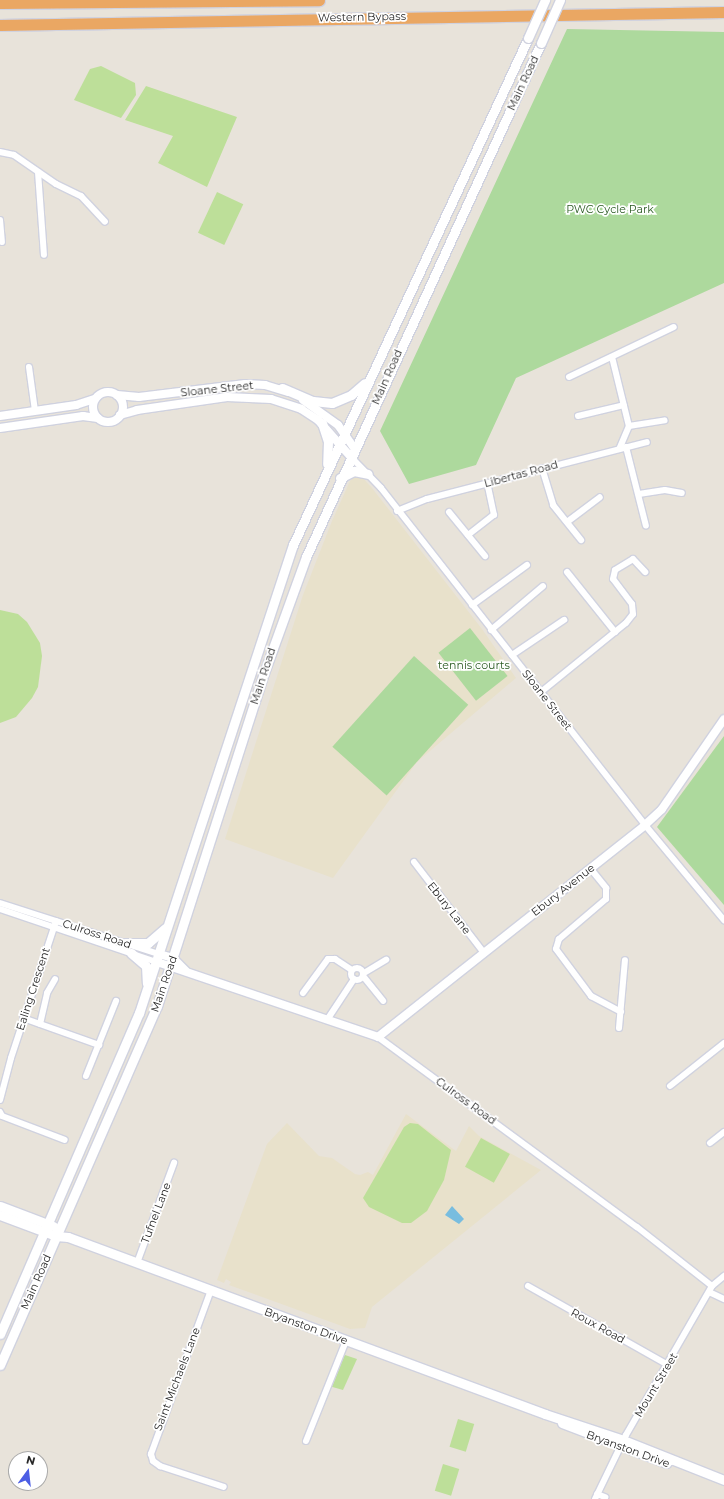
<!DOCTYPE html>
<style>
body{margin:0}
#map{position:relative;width:724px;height:1499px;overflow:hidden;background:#e8e3da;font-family:Montserrat,sans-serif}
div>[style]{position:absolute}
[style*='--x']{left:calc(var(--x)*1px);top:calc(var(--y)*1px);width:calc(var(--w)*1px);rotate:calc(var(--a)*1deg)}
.education>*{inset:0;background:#e8e1cb}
.green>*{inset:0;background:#add99d;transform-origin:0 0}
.pitch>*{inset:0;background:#bddf99;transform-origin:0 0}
.water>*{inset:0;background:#78bddf}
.roads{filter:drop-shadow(1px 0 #d0d2df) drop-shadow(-1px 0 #d0d2df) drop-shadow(0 1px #d0d2df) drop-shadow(0 -1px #d0d2df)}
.minor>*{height:6px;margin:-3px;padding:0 3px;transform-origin:3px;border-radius:3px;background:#fff}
.minor>.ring{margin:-3px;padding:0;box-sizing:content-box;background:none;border:6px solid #fff;border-radius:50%}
.tertiary>*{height:8px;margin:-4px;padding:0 4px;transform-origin:4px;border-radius:4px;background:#fff}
.tertiary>.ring{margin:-4px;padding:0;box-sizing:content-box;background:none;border:8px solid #fff;border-radius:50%}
.secondary>*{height:9px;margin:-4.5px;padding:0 4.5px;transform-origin:4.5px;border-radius:4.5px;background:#fff}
.motorway>*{height:11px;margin:-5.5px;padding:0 5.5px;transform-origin:5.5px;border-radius:5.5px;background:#eaa763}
.bridges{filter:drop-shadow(1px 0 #d0d2df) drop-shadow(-1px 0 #d0d2df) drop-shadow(0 1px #d0d2df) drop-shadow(0 -1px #d0d2df)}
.secondary-bridge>*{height:9px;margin:-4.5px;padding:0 4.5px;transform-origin:4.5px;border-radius:4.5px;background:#fff}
span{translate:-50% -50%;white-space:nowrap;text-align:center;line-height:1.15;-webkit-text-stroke:3.5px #fff;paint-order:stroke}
.street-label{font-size:11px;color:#272727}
.park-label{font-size:11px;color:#295a21}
.north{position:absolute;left:8px;top:1451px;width:40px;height:40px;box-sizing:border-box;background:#fff;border:1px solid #a9a9a9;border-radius:50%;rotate:15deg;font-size:11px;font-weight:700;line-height:16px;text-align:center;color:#272727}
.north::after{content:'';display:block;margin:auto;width:14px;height:18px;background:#4c5ee4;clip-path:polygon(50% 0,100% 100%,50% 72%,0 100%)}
</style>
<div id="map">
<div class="education">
<i style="clip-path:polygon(355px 475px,361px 476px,372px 488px,482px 629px,516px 678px,417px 762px,333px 878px,225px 839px,303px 595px,332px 521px,350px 481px)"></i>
<i style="clip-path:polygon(406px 1114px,456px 1151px,469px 1126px,479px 1136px,541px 1170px,372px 1307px,365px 1328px,350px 1329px,229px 1285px,231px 1282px,226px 1279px,224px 1283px,217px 1280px,267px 1144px,287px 1123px,319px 1156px,332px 1158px,355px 1174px,360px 1175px,368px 1172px,373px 1175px)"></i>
</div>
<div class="green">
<i style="clip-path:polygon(567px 29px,724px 32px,724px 283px,516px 378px,476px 465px,409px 484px,380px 431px)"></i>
<i style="left:470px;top:628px;width:61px;height:40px;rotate:52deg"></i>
<i style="left:414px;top:656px;width:73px;height:122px;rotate:42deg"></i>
<i style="clip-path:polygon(724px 736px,724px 905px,657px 827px)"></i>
</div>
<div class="pitch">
<i style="clip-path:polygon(101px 66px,135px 83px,136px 95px,121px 118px,74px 100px,90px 69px)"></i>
<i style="clip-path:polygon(146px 86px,237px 117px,207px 187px,158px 163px,173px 136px,125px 120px)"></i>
<i style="left:217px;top:192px;width:29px;height:45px;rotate:25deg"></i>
<i style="clip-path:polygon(0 610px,18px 614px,27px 622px,40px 643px,42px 656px,38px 687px,32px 698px,16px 717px,0 723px)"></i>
<i style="clip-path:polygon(410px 1123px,418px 1124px,451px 1150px,444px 1180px,427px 1211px,411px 1223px,402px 1223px,369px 1207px,363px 1198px,404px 1127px)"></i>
<i style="left:481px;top:1138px;width:33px;height:33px;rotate:29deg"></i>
<i style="clip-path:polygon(342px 1354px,357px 1359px,343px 1390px,329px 1386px)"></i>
<i style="left:458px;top:1419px;width:17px;height:29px;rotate:17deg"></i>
<i style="left:443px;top:1464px;width:17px;height:28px;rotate:17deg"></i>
</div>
<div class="water">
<i style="clip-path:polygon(452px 1206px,464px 1219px,459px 1224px,445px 1215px)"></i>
</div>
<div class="roads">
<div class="minor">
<i style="--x:0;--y:152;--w:14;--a:12"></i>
<i style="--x:14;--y:155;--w:51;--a:34.6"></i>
<i style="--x:56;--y:184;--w:28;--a:26"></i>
<i style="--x:81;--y:196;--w:35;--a:47"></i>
<i style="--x:38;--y:172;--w:83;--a:85.9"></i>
<i style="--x:0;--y:220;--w:22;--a:85"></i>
<i style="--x:612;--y:357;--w:71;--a:76.2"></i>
<i style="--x:629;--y:426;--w:25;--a:113"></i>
<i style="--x:29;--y:367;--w:44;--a:82.2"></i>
<i style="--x:569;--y:377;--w:116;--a:-25.5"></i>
<i style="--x:578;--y:416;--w:47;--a:-13.4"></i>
<i style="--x:629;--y:426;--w:36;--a:-9"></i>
<i style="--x:626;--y:447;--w:81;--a:75.8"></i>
<i style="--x:351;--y:457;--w:43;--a:45.9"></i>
<i style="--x:381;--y:488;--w:428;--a:51.9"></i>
<i style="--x:645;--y:825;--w:124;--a:50.3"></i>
<i style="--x:542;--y:468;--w:39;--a:73"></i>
<i style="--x:553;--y:505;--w:45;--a:51.3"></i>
<i style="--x:639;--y:494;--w:26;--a:-9"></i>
<i style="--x:665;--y:490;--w:17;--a:10"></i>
<i style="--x:397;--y:511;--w:32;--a:-22"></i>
<i style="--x:427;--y:499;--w:227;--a:-14.5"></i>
<i style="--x:449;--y:512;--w:57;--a:50.7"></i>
<i style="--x:567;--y:522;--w:41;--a:-37.1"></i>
<i style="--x:468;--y:535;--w:33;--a:-38"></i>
<i style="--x:494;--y:515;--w:33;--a:-102"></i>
<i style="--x:567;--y:572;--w:77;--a:51.3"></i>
<i style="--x:472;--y:605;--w:68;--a:-36"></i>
<i style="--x:491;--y:630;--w:68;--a:-40.2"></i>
<i style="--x:512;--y:655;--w:63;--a:-33.9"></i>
<i style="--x:541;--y:692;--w:109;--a:-39.1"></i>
<i style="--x:626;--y:623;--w:11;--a:-52"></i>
<i style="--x:633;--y:614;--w:10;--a:-96"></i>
<i style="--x:632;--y:604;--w:31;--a:-127"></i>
<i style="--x:613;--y:579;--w:9;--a:-77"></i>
<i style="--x:615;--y:570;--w:21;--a:-31"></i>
<i style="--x:633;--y:559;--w:18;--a:47"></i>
<i style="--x:414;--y:862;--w:115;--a:52.4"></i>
<i style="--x:590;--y:868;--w:26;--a:51"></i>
<i style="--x:606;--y:888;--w:11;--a:90"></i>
<i style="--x:606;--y:899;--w:62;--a:139.6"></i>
<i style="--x:559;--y:939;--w:10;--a:107"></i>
<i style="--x:556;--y:949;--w:59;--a:53.3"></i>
<i style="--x:591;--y:996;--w:34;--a:28"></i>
<i style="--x:0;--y:903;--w:167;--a:17.8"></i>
<i style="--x:0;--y:909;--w:166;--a:18.7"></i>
<i class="ring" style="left:351px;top:968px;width:6px;height:6px"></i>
<i style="--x:364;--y:973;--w:26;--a:-31"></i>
<i style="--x:363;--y:976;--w:32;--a:51"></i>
<i style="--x:303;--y:993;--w:42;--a:-53.7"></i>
<i style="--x:328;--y:959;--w:7;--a:0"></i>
<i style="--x:335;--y:959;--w:20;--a:33"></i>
<i style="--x:23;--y:1018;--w:81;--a:19.6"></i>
<i style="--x:327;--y:1020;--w:49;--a:-56.6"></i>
<i style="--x:40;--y:1024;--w:32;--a:-77"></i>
<i style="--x:47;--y:993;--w:16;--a:-60"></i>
<i style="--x:619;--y:1028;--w:68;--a:-85"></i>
<i style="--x:378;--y:1037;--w:321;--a:36.3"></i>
<i style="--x:637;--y:1227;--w:95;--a:38.2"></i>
<i style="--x:86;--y:1076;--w:81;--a:-68.2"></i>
<i style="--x:670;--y:1086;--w:69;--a:-38.5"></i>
<i style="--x:0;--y:1100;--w:43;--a:-75.3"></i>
<i style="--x:11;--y:1058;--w:144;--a:-71.8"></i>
<i style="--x:0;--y:1112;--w:4;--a:63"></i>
<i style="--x:2;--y:1116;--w:67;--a:20.9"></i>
<i style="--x:710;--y:1143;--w:18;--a:-38"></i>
<i style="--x:137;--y:1263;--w:107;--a:-69.7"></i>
<i style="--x:528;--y:1286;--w:161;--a:29.4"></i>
<i style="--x:211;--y:1290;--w:175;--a:110.1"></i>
<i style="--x:151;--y:1454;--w:7;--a:74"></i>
<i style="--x:153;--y:1461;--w:9;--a:36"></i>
<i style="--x:160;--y:1466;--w:67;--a:18.2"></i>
<i style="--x:709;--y:1292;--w:17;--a:25"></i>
<i style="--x:306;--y:1441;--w:108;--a:-68.2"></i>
<i style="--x:597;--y:1494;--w:9;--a:21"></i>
<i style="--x:595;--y:1499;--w:71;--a:-64.2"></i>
<i style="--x:626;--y:1435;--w:172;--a:-60"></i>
<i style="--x:712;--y:1286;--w:16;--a:-40"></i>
</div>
<div class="tertiary">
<i class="ring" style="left:93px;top:392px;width:22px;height:22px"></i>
<i style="--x:117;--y:395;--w:22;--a:5"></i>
<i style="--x:139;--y:397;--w:107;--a:-7"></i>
<i style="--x:245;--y:384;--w:20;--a:3"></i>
<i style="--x:265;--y:385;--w:24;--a:17"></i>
<i style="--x:303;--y:400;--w:43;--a:35.5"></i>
<i style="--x:338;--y:425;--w:29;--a:55"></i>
<i style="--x:120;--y:415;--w:18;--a:-16"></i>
<i style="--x:137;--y:410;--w:91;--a:-8.2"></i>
<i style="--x:227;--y:397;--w:44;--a:2.6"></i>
<i style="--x:271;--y:399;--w:32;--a:18"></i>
<i style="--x:301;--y:409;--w:20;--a:33"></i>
<i style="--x:318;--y:420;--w:50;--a:48.3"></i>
<i style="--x:0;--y:416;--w:77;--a:-8.2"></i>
<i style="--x:76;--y:405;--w:20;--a:-18"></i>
<i style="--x:0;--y:428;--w:84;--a:-8.2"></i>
<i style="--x:83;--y:416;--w:15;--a:8"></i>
<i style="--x:159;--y:954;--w:15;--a:16"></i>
<i style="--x:173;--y:958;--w:18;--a:45"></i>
<i style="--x:157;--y:962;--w:233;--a:18.7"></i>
<i style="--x:378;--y:1037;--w:341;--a:-38.4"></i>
<i style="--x:645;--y:825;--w:23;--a:-43"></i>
<i style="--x:662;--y:809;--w:109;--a:-55.4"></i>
</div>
<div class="secondary">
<i style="--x:282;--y:388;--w:34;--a:23"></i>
<i style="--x:313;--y:401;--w:19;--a:6"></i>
<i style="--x:332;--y:403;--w:21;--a:-23"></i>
<i style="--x:351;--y:395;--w:18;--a:-41"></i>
<i style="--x:322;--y:423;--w:19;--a:72"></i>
<i style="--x:328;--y:441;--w:23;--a:92"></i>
<i style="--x:340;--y:478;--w:16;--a:-27"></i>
<i style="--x:354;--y:471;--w:14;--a:12"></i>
<i style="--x:125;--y:943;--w:23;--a:0"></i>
<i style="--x:148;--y:943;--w:23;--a:-41"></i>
<i style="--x:131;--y:953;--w:20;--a:41"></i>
<i style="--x:146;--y:966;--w:17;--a:87"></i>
<i style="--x:0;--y:1206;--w:57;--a:20.7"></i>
<i style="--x:0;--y:1215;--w:60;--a:20.6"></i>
<i style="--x:56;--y:1236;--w:12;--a:5"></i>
<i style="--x:68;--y:1237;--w:509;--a:20.36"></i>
<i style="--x:545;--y:1414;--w:82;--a:18.4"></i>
<i style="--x:623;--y:1440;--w:109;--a:21.6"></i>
<i style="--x:0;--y:1334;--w:350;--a:-66.6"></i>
<i style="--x:139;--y:1013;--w:493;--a:-71.8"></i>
<i style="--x:293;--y:545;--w:559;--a:-65.13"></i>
<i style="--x:0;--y:1365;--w:392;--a:-66.4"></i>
<i style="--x:157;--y:1006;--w:350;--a:-72.2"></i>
<i style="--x:264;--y:673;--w:123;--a:-70.1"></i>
<i style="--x:306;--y:557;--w:565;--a:-65.43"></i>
<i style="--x:562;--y:1423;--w:112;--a:20.9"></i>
</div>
<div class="motorway">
<i style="--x:0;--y:3;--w:319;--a:-0.5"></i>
<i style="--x:0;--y:25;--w:724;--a:-1.03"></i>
</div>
</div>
<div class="bridges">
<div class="secondary-bridge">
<i style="--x:528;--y:38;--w:42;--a:-65.9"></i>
<i style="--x:541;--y:43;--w:47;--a:-66.2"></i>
</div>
</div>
<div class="street-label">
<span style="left:362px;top:17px;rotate:-1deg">Western Bypass</span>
<span style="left:523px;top:83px;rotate:-65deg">Main Road</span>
<span style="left:387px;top:377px;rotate:-66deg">Main Road</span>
<span style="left:217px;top:389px;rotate:-6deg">Sloane Street</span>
<span style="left:521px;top:474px;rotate:-15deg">Libertas Road</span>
<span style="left:263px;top:676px;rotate:-72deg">Main Road</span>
<span style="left:547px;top:700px;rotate:52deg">Sloane Street</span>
<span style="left:563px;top:890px;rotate:-38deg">Ebury Avenue</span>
<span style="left:449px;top:908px;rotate:52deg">Ebury Lane</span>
<span style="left:97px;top:934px;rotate:18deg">Culross Road</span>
<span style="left:164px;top:984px;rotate:-71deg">Main Road</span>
<span style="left:33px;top:989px;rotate:-72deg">Ealing Crescent</span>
<span style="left:466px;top:1101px;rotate:36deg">Culross Road</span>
<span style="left:156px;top:1213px;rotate:-69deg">Tufnel Lane</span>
<span style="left:36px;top:1282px;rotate:-66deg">Main Road</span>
<span style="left:306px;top:1326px;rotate:20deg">Bryanston Drive</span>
<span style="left:598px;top:1326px;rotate:29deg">Roux Road</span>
<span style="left:177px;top:1379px;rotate:-69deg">Saint Michaels Lane</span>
<span style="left:656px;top:1385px;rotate:-59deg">Mount Street</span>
<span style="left:628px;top:1449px;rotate:20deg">Bryanston Drive</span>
</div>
<div class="park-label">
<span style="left:610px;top:209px">PWC Cycle Park</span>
<span style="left:474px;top:665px">tennis courts</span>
</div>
<div class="north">N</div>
</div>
